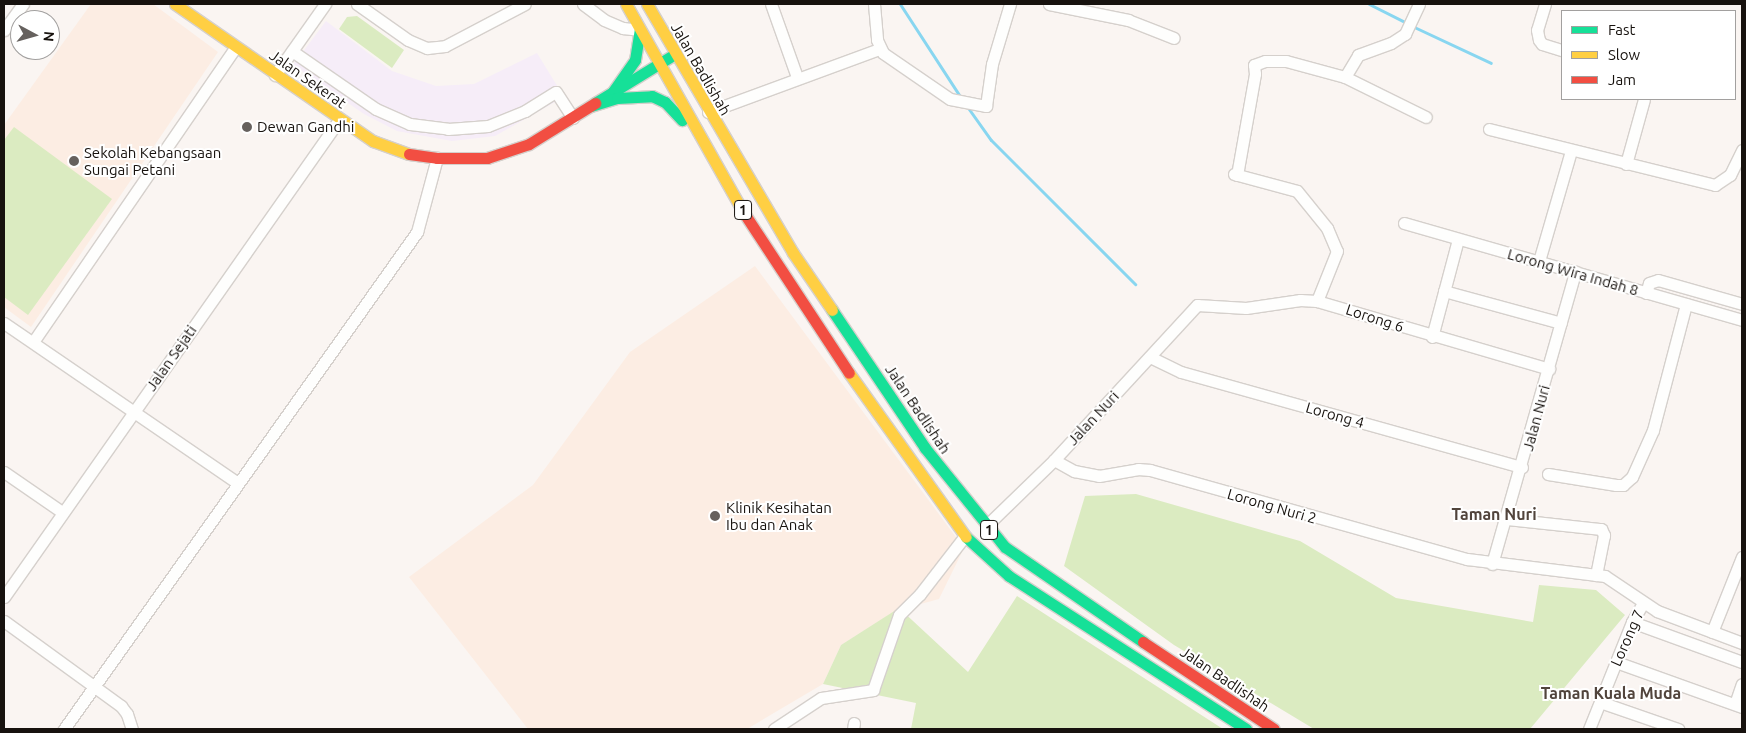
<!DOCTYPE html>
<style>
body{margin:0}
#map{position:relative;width:1746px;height:733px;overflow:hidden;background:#faf5f2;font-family:Ubuntu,sans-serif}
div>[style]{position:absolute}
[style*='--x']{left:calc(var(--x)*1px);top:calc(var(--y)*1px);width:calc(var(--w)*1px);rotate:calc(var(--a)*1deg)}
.commercial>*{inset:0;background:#f6edf8}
.built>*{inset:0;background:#fcede3}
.green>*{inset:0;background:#dbebc1}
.stream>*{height:3px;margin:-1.5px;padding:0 1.5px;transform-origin:1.5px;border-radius:1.5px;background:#88d6f0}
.roads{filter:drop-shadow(1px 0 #d5d0cc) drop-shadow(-1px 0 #d5d0cc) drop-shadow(0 1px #d5d0cc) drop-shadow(0 -1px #d5d0cc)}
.street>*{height:11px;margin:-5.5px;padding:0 5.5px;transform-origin:5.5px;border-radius:5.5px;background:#fefefd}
.fast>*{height:11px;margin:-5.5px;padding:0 5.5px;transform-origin:5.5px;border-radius:5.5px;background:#16e098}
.slow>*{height:11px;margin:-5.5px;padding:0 5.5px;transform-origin:5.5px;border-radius:5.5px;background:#ffcf43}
.jam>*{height:11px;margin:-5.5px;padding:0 5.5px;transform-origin:5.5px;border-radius:5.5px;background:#f24e42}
.dots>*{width:14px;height:14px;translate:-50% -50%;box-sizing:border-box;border:2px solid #fff;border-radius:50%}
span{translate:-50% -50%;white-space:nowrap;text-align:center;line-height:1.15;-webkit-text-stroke:4px #fff;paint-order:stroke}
.shield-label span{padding:1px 4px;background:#fff;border:1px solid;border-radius:4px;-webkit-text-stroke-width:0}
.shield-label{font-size:14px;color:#17120e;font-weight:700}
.street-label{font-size:15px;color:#17120e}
.poi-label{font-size:15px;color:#17120e}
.left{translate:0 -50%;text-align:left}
.neighbourhood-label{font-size:16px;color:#51443c;font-weight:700}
.frame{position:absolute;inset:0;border:5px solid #17120e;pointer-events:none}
.legend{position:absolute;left:1561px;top:10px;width:175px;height:90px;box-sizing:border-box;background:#fff;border:1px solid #a2a09f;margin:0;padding:6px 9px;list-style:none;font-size:15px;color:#17120e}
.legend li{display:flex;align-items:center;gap:10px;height:25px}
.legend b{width:25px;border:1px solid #a2a09f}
.north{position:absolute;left:10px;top:10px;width:50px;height:50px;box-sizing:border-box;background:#fff;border:1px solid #a2a09f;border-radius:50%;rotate:96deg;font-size:14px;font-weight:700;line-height:20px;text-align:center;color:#17120e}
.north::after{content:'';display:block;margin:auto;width:18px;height:22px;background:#66615e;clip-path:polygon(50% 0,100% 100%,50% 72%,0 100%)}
</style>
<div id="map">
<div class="commercial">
<i style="clip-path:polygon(326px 21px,392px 71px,436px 86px,474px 84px,537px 53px,564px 97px,495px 136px,452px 141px,397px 131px,364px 114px,293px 65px)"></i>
</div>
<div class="built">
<i style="clip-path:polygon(91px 4px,153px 4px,218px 52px,31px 327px,4px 307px,4px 125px)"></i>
<i style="clip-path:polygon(755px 266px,964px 548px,939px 599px,895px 611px,841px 645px,823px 684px,747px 729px,528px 729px,409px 577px,533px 485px,630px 352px)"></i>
</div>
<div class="green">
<i style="clip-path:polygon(357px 16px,404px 50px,392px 68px,339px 29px,347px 17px)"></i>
<i style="clip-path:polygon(14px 127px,112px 199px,28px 315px,4px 297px,4px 140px)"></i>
<i style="clip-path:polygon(1136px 494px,1300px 541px,1396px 598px,1533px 622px,1539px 585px,1596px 590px,1625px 615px,1530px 729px,1314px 729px,1174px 645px,1064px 566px,1085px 496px)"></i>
<i style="clip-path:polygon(1017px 596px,1223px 729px,911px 729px,916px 703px,823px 684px,841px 645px,899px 608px,968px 672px)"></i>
</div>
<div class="stream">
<i style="--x:900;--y:4;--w:112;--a:57"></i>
<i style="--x:1369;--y:4;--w:42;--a:26.6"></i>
<i style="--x:1412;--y:26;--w:87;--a:25.1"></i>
<i style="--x:966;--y:105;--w:43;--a:54.5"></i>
<i style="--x:991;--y:140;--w:204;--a:45"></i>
</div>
<div class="roads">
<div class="street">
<i style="--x:357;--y:4;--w:62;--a:35.2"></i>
<i style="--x:408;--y:40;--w:21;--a:23"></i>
<i style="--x:427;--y:48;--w:18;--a:-6"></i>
<i style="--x:445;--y:46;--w:90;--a:-27.7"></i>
<i style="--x:583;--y:4;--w:26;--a:37"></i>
<i style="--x:604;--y:20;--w:21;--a:23"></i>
<i style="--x:623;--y:28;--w:17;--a:7"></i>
<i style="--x:771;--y:4;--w:77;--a:70.4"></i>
<i style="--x:874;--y:4;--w:36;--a:85"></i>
<i style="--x:877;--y:40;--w:14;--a:65"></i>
<i style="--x:883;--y:53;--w:81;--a:34.5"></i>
<i style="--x:950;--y:99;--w:37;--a:11"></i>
<i style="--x:986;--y:106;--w:42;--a:-81.9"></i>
<i style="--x:992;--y:64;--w:63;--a:-73.3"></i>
<i style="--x:1049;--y:4;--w:81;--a:11.4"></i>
<i style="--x:1128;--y:20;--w:49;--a:21.4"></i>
<i style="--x:1545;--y:4;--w:27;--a:107"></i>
<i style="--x:1537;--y:30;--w:10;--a:79"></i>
<i style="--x:1539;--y:40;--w:5;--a:53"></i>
<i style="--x:1542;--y:44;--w:21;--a:17"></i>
<i style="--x:4;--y:30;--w:32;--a:-54"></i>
<i style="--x:292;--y:51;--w:102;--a:34.6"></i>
<i style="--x:376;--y:109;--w:37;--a:24"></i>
<i style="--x:410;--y:124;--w:38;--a:7"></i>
<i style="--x:448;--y:129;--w:40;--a:-4.3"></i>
<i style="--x:488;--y:126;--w:40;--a:-22"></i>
<i style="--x:525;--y:111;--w:36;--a:-32"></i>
<i style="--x:556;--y:92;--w:31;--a:57"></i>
<i style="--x:275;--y:75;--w:87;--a:-54.8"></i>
<i style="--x:1345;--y:77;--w:26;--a:-59"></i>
<i style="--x:1358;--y:55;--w:35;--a:-20"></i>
<i style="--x:1391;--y:43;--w:17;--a:-33"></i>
<i style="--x:1405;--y:34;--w:33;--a:-65"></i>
<i style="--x:708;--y:112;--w:182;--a:-20.2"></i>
<i style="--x:1489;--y:129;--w:233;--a:13.9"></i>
<i style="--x:1715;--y:185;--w:18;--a:-34"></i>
<i style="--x:1730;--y:175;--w:28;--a:-64"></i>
<i style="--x:1626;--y:164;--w:67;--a:-74.5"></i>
<i style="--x:1234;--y:174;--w:65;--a:15.1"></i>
<i style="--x:1297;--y:191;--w:48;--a:51"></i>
<i style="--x:1327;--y:228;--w:25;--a:67"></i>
<i style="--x:1337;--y:251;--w:54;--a:111.8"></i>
<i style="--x:1237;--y:175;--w:103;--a:-79.9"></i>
<i style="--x:1255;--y:74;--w:9;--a:-96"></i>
<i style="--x:1254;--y:65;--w:12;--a:-20"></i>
<i style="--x:1265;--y:61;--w:21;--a:0"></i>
<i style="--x:1286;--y:61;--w:61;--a:15.2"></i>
<i style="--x:1345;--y:77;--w:90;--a:26.3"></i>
<i style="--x:1404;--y:223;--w:352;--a:16"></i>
<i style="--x:1539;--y:261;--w:115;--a:-73.8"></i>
<i style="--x:1444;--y:291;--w:121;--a:15.3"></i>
<i style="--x:1646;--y:293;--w:10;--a:-73"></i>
<i style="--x:1649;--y:283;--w:9;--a:-18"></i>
<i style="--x:1658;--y:280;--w:87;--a:15.9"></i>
<i style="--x:4;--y:323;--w:283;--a:34.4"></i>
<i style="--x:1432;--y:337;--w:101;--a:-75.1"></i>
<i style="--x:33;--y:342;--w:358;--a:-55.5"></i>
<i style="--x:1150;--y:357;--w:34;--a:26"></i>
<i style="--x:1181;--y:372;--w:354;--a:15.6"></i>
<i style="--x:1054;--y:460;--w:23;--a:29"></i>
<i style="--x:1074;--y:471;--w:25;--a:11"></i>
<i style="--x:1099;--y:476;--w:40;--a:-10"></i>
<i style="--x:1138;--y:469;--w:12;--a:5"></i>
<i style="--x:1150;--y:470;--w:329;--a:15.7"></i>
<i style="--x:1467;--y:559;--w:139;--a:7"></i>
<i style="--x:1605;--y:576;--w:63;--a:33.9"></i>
<i style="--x:1657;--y:611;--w:91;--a:20.6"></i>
<i style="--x:4;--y:472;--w:70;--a:34.6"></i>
<i style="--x:1548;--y:474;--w:69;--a:9.2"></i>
<i style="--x:1616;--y:485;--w:7;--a:0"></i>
<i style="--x:1623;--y:485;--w:12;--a:-42"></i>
<i style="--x:1632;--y:477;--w:51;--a:-65.9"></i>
<i style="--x:1653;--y:430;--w:130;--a:-75.3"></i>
<i style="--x:1507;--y:519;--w:95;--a:6.1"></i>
<i style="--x:1601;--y:529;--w:7;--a:63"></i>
<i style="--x:1604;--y:535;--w:41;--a:101.3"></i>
<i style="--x:986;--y:526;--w:95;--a:-44.1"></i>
<i style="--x:1054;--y:460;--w:211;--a:-47.3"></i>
<i style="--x:1197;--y:305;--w:49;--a:3.5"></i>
<i style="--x:1246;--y:308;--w:55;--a:-8.4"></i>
<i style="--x:1300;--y:300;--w:17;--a:3"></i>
<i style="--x:1317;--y:301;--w:242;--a:16.3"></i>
<i style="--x:1492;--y:564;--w:304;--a:-74.1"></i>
<i style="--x:4;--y:597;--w:583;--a:-54.92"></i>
<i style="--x:4;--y:621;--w:145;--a:36"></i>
<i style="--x:121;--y:706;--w:10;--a:53"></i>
<i style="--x:127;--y:714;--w:16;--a:72"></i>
<i style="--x:1632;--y:622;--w:117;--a:20"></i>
<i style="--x:1712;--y:632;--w:81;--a:-68.2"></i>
<i style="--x:1616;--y:662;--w:134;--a:19.7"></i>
<i style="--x:1600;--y:702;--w:83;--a:19.1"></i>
<i style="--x:1735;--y:704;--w:21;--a:-71"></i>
<i style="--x:64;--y:729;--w:610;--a:-54.62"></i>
<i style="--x:417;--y:232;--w:77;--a:-74.9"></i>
<i style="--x:774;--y:729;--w:56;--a:-33.4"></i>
<i style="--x:821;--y:698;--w:53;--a:-8.7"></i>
<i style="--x:873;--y:690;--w:79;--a:-70.9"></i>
<i style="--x:899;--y:615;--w:30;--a:-45"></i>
<i style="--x:920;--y:594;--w:73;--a:-52.2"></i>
<i style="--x:853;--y:729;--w:6;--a:-81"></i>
<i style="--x:1589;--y:729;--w:115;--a:-68.1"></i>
<i style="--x:1632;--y:622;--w:22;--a:-60"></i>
</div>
<div class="fast">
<i style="--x:612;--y:93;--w:40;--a:-55.1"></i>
<i style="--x:635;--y:60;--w:30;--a:-81"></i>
<i style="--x:595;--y:103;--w:94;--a:-31.5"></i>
<i style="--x:591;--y:106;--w:27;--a:-17"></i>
<i style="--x:617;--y:98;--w:35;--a:-3"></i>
<i style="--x:652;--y:96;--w:14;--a:25"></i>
<i style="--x:665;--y:102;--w:25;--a:47"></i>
<i style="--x:832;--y:310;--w:166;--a:56"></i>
<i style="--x:925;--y:448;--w:127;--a:51.1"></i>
<i style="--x:1005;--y:547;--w:168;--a:34.5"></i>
<i style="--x:966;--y:537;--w:58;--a:42.2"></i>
<i style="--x:1009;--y:576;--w:282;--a:32.8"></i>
</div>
<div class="slow">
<i style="--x:175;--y:4;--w:241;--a:34.7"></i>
<i style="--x:373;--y:141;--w:38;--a:20"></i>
<i style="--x:626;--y:4;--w:240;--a:60.6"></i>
<i style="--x:647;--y:4;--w:289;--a:59.6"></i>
<i style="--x:793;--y:253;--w:69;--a:55.6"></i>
<i style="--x:849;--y:373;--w:201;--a:54.5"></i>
</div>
<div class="jam">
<i style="--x:409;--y:154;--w:28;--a:8"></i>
<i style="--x:437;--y:158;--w:50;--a:0"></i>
<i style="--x:487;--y:158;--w:44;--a:-18.4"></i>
<i style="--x:529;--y:144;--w:78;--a:-31.8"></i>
<i style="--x:744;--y:213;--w:191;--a:56.7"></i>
<i style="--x:1143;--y:642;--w:157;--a:33.6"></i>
</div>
</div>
<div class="dots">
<i style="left:247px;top:127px;background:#66615e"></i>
<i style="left:74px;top:161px;background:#66615e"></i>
<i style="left:715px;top:516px;background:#66615e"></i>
</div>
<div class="shield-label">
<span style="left:743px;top:210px">1</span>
<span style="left:989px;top:530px">1</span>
</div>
<div class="street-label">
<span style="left:701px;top:69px;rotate:60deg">Jalan Badlishah</span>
<span style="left:308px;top:79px;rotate:35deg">Jalan Sekerat</span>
<span style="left:1573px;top:272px;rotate:16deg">Lorong Wira Indah 8</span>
<span style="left:1375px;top:318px;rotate:18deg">Lorong 6</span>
<span style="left:171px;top:358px;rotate:-55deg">Jalan Sejati</span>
<span style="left:918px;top:409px;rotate:56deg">Jalan Badlishah</span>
<span style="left:1335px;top:415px;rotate:16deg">Lorong 4</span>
<span style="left:1093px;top:418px;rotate:-47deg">Jalan Nuri</span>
<span style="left:1536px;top:418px;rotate:-75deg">Jalan Nuri</span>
<span style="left:1272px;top:506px;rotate:16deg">Lorong Nuri 2</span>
<span style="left:1627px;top:638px;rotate:-66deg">Lorong 7</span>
<span style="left:1225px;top:679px;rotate:34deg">Jalan Badlishah</span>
</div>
<div class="poi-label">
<span class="left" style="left:257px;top:127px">Dewan Gandhi</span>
<span class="left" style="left:84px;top:161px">Sekolah Kebangsaan<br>Sungai Petani</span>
<span class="left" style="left:726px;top:516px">Klinik Kesihatan<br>Ibu dan Anak</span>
</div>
<div class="neighbourhood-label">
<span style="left:1494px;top:514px">Taman Nuri</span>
<span style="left:1611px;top:693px">Taman Kuala Muda</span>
</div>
<div class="frame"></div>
<ul class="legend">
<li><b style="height:6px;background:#16e098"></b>Fast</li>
<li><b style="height:6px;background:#ffcf43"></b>Slow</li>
<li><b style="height:6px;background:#f24e42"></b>Jam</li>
</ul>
<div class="north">N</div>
</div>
